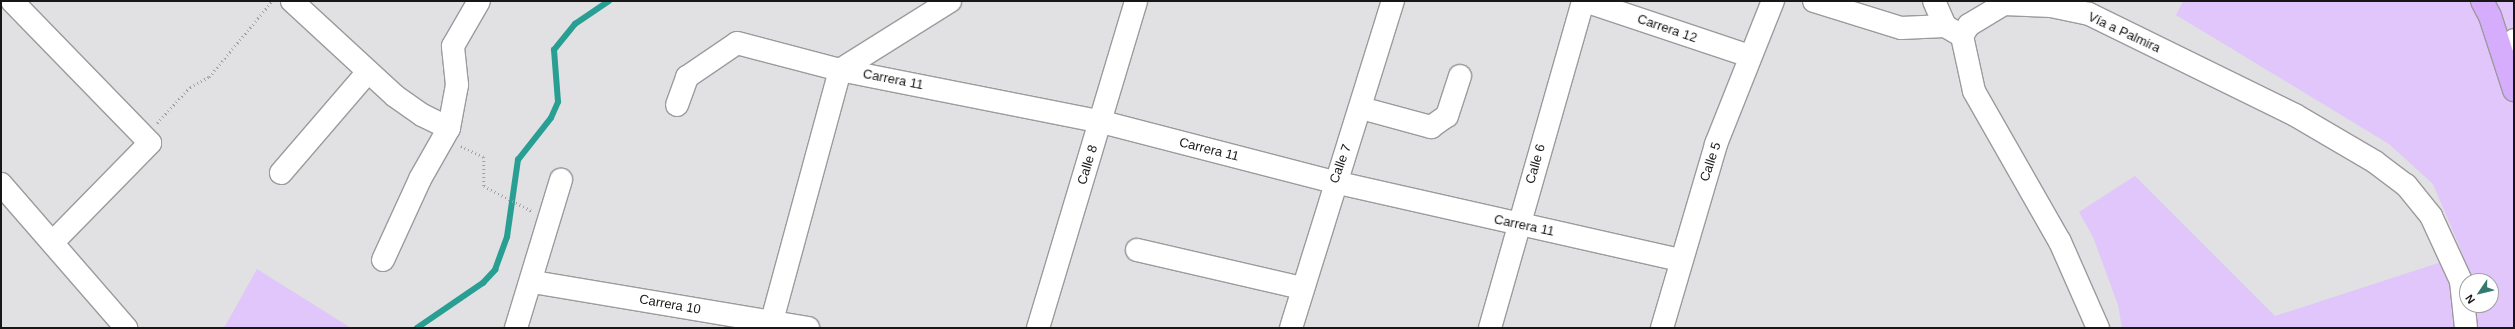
<!DOCTYPE html>
<meta charset="utf-8">
<style>
body{margin:0}
#map{position:relative;width:2515px;height:329px;overflow:hidden;background:#e1e0e3;font-family:Helvetica,sans-serif}
div>[style]{position:absolute}
[style*='--x']{left:calc(var(--x)*1px);top:calc(var(--y)*1px);width:calc(var(--w)*1px);rotate:calc(var(--a)*1deg)}
.green>*{inset:0;background:#e0c6fb}
.stream>*{height:5.5px;margin:-2.75px;padding:0 2.75px;transform-origin:2.75px;border-radius:2.75px;background:#289f92}
.path>*{height:2.5px;margin-top:-1.25px;transform-origin:0;background:repeating-linear-gradient(90deg,#a1a1a3 0 1px,transparent 0 4px)}
.roads{filter:drop-shadow(1px 0 #9c9a9d) drop-shadow(-1px 0 #9c9a9d) drop-shadow(0 1px #9c9a9d) drop-shadow(0 -1px #9c9a9d)}
.minor>*{height:22px;margin:-11px;padding:0 11px;transform-origin:11px;border-radius:11px;background:#fff}
.highway>*{height:22px;margin:-11px;padding:0 11px;transform-origin:11px;border-radius:11px;background:#d6adfc}
span{translate:-50% -50%;white-space:nowrap;text-align:center;line-height:1.15;-webkit-text-stroke:4px #fff;paint-order:stroke}
.street-label{font-size:13px;color:#171718}
.frame{position:absolute;inset:0;border:2px solid #171718;pointer-events:none}
.north{position:absolute;left:2459px;top:273px;width:40px;height:40px;box-sizing:border-box;background:#fff;border:1px solid #a2a2a3;border-radius:50%;rotate:235deg;font-size:11px;font-weight:700;line-height:16px;text-align:center;color:#171718}
.north::after{content:'';display:block;margin:auto;width:14px;height:18px;background:#337970;clip-path:polygon(50% 0,100% 100%,50% 72%,0 100%)}
</style>
<div id="map">
<div class="green">
<i style="clip-path:polygon(evenodd,2183px 1px,2514px 1px,2514px 328px,2122px 328px,2118px 305px,2093px 237px,2079px 212px,2135px 176px,2275px 316px,2463px 255px,2433px 184px,2389px 144px,2176px 15px,2183px 1px,2467px 281px,2491px 281px,2491px 305px,2467px 305px,2467px 281px)"></i>
<i style="clip-path:polygon(257px 269px,351px 328px,224px 328px)"></i>
</div>
<div class="stream">
<i style="--x:417;--y:328;--w:80;--a:-34.3"></i>
<i style="--x:483;--y:283;--w:18;--a:-47"></i>
<i style="--x:495;--y:270;--w:35;--a:-70"></i>
<i style="--x:507;--y:237;--w:78;--a:-81.9"></i>
<i style="--x:518;--y:160;--w:53;--a:-51.8"></i>
<i style="--x:551;--y:118;--w:17;--a:-66"></i>
<i style="--x:558;--y:102;--w:52;--a:-94.4"></i>
<i style="--x:554;--y:50;--w:33;--a:-51"></i>
<i style="--x:575;--y:24;--w:41;--a:-34.1"></i>
</div>
<div class="path">
<i style="--x:157;--y:123;--w:49;--a:-47.5"></i>
<i style="--x:190;--y:87;--w:21;--a:-28"></i>
<i style="--x:209;--y:77;--w:99;--a:-50.3"></i>
<i style="--x:461;--y:146;--w:25;--a:26"></i>
<i style="--x:484;--y:157;--w:29;--a:90"></i>
<i style="--x:484;--y:186;--w:54;--a:27.5"></i>
</div>
<div class="roads">
<div class="minor">
<i style="--x:12;--y:1;--w:198;--a:45.8"></i>
<i style="--x:150;--y:143;--w:139;--a:134.4"></i>
<i style="--x:292;--y:1;--w:140;--a:42.7"></i>
<i style="--x:395;--y:96;--w:33;--a:35"></i>
<i style="--x:422;--y:115;--w:30;--a:26"></i>
<i style="--x:1585;--y:1;--w:173;--a:18.5"></i>
<i style="--x:1814;--y:1;--w:91;--a:17.2"></i>
<i style="--x:1901;--y:28;--w:44;--a:-2.6"></i>
<i style="--x:1934;--y:1;--w:27;--a:66"></i>
<i style="--x:1945;--y:26;--w:14;--a:30"></i>
<i style="--x:2513;--y:78;--w:38;--a:-88"></i>
<i style="--x:677;--y:105;--w:30;--a:-70"></i>
<i style="--x:687;--y:77;--w:60;--a:-34.2"></i>
<i style="--x:737;--y:43;--w:106;--a:14.7"></i>
<i style="--x:840;--y:70;--w:267;--a:11.2"></i>
<i style="--x:1102;--y:122;--w:240;--a:14.5"></i>
<i style="--x:1334;--y:182;--w:356;--a:12.7"></i>
<i style="--x:1361;--y:108;--w:73;--a:15.2"></i>
<i style="--x:1431;--y:127;--w:19;--a:-35"></i>
<i style="--x:1447;--y:116;--w:42;--a:-72"></i>
<i style="--x:281;--y:173;--w:132;--a:-49.3"></i>
<i style="--x:1;--y:184;--w:191;--a:49"></i>
<i style="--x:1137;--y:250;--w:168;--a:13"></i>
<i style="--x:383;--y:260;--w:89;--a:-65.4"></i>
<i style="--x:420;--y:179;--w:59;--a:-60.4"></i>
<i style="--x:449;--y:128;--w:44;--a:-79.5"></i>
<i style="--x:457;--y:85;--w:39;--a:-96"></i>
<i style="--x:453;--y:46;--w:52;--a:-60"></i>
<i style="--x:533;--y:282;--w:279;--a:9.5"></i>
<i style="--x:516;--y:328;--w:155;--a:-73.1"></i>
<i style="--x:770;--y:328;--w:267;--a:-74.8"></i>
<i style="--x:840;--y:70;--w:130;--a:-32.1"></i>
<i style="--x:1038;--y:328;--w:341;--a:-73.3"></i>
<i style="--x:1291;--y:328;--w:343;--a:-72.7"></i>
<i style="--x:1490;--y:328;--w:340;--a:-74.1"></i>
<i style="--x:1662;--y:328;--w:192;--a:-73.6"></i>
<i style="--x:1716;--y:144;--w:154;--a:-68.3"></i>
<i style="--x:2098;--y:328;--w:94;--a:-113.8"></i>
<i style="--x:2060;--y:242;--w:174;--a:-119.7"></i>
<i style="--x:1974;--y:91;--w:56;--a:-102.3"></i>
<i style="--x:1962;--y:36;--w:13;--a:-58"></i>
<i style="--x:1969;--y:25;--w:41;--a:-31"></i>
<i style="--x:2004;--y:4;--w:47;--a:2.4"></i>
<i style="--x:2051;--y:6;--w:39;--a:12"></i>
<i style="--x:2089;--y:14;--w:229;--a:26.1"></i>
<i style="--x:2295;--y:115;--w:93;--a:30.4"></i>
<i style="--x:2375;--y:162;--w:39;--a:37"></i>
<i style="--x:2406;--y:185;--w:40;--a:51"></i>
<i style="--x:2431;--y:216;--w:72;--a:65.2"></i>
<i style="--x:2461;--y:281;--w:47;--a:83.9"></i>
</div>
<div class="highway">
<i style="--x:2482;--y:1;--w:17;--a:62"></i>
<i style="--x:2490;--y:16;--w:78;--a:72"></i>
</div>
</div>
<div class="street-label">
<span style="left:1667px;top:29px;rotate:19deg">Carrera 12</span>
<span style="left:2124px;top:33px;rotate:25deg">Vía a Palmira</span>
<span style="left:893px;top:80px;rotate:11deg">Carrera 11</span>
<span style="left:1209px;top:150px;rotate:14deg">Carrera 11</span>
<span style="left:1711px;top:162px;rotate:-72deg">Calle 5</span>
<span style="left:1341px;top:164px;rotate:-70deg">Calle 7</span>
<span style="left:1536px;top:164px;rotate:-74deg">Calle 6</span>
<span style="left:1088px;top:165px;rotate:-73deg">Calle 8</span>
<span style="left:1524px;top:226px;rotate:12deg">Carrera 11</span>
<span style="left:670px;top:305px;rotate:10deg">Carrera 10</span>
</div>
<div class="frame"></div>
<div class="north">N</div>
</div>
